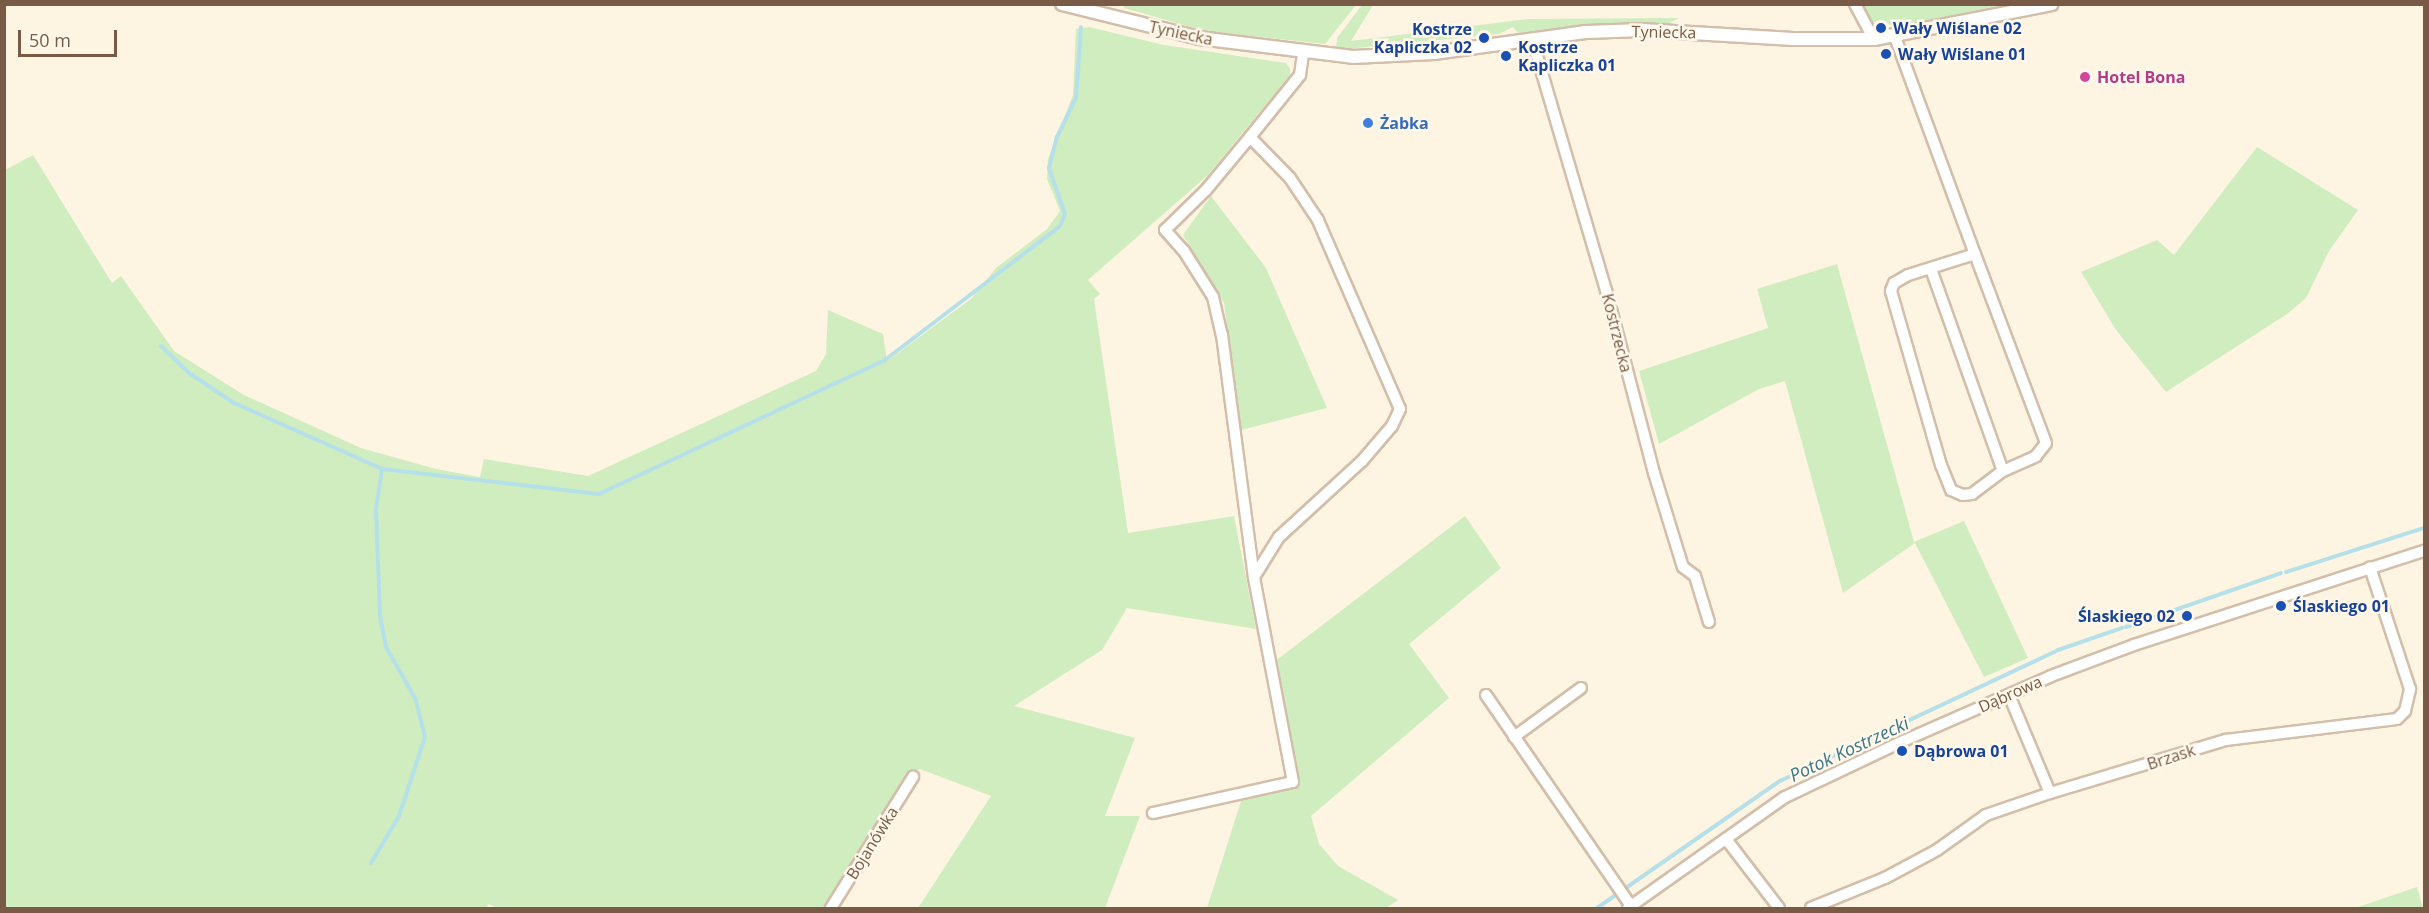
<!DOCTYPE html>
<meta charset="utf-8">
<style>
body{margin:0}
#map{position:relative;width:2429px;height:913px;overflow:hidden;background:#fef4e2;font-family:"Open Sans",sans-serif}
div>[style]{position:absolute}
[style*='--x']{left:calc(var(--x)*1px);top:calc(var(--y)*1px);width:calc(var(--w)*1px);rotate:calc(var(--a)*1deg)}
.green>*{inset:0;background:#d0edbf}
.stream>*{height:4px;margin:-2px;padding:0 2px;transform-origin:2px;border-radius:2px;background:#b5e0ea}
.roads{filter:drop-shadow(2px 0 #d3beaa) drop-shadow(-2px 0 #d3beaa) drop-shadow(0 2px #d3beaa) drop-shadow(0 -2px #d3beaa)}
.minor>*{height:10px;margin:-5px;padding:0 5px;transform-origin:5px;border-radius:5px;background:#fff}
.tertiary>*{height:12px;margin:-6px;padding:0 6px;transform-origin:6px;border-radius:6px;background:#fff}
.dots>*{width:16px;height:16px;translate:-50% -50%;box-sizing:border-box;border:3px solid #fff8eb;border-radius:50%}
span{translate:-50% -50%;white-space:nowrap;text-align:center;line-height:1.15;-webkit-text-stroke:5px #fff8eb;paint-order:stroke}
.transit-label{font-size:16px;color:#164399;font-weight:700}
.left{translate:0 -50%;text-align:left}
.right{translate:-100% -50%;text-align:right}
.street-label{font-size:16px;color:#795a46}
.hotel-label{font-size:16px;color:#b23c85;font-weight:700}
.shop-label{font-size:16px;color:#366cbe;font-weight:700}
.water-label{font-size:18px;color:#3b7787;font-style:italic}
.frame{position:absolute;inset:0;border:6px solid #795a46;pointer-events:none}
.scale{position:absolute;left:18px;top:30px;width:99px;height:27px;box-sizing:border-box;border:3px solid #795a46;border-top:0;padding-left:8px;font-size:18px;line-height:21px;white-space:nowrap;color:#795a46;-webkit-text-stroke:4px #fff8eb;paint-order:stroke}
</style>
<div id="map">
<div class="green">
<i style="clip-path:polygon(1124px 5px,1124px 4px,1356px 5px,1325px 44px,1205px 31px,1124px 8px)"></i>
<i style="clip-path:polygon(1362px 5px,1373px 5px,1351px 41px,1527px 19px,1679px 18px,1669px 23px,1612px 23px,1518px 33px,1513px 27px,1499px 34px,1336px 50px,1337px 38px)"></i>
<i style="clip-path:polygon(1861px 5px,2002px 5px,1902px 26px,1871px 22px)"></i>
<i style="clip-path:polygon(1089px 27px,1164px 45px,1286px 63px,1290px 69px,1290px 75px,1208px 175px,1088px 280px,1100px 294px,1094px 299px,1128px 533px,1234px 516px,1256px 629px,1127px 608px,1102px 650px,1014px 706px,1135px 738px,1105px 816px,1140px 816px,1105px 908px,918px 908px,991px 796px,920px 769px,906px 776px,876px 832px,823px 908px,498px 908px,488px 904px,487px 908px,5px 908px,5px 170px,33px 155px,112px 283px,121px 276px,174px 351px,244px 395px,361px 448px,436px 469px,480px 477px,484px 459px,588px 476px,816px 371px,826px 354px,828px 310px,883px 334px,887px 361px,972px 298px,996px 268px,1047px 229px,1060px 211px,1047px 179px,1048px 159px,1073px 95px,1076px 29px)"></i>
<i style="clip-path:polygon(2257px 147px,2358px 210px,2329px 251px,2306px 298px,2287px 314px,2166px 392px,2116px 330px,2081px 272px,2157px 240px,2174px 255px)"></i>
<i style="clip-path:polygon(1211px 196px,1266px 268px,1327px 408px,1241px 430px,1224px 303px,1183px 235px)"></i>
<i style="clip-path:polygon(1837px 264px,1914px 542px,1964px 521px,2028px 658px,1984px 677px,1915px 543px,1843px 593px,1785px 381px,1759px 389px,1659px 444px,1639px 371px,1768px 328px,1757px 289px)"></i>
<i style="clip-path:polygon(1465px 516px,1501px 568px,1409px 644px,1449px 698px,1311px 816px,1319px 844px,1338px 866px,1398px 900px,1386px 908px,1207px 908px,1241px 801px,1300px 787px,1274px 662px)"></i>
<i style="clip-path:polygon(2417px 887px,2423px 908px,2355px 908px)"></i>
</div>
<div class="stream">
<i style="--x:161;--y:346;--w:39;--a:44"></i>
<i style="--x:189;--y:373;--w:54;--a:33.7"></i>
<i style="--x:234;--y:403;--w:162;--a:24"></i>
<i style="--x:382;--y:469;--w:218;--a:6.6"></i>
<i style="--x:599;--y:494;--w:316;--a:-25.1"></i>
<i style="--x:885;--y:360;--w:220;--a:-37.4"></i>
<i style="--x:1060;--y:226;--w:13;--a:-67"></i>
<i style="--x:1065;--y:214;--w:49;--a:-109.2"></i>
<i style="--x:1049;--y:168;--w:32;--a:-76"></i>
<i style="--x:1057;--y:137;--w:43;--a:-64"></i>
<i style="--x:1076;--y:98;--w:71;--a:-86"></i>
<i style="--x:2286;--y:572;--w:145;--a:-17.7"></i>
<i style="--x:2126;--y:627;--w:164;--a:-19.2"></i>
<i style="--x:371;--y:863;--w:55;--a:-59.2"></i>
<i style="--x:399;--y:816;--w:83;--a:-71.8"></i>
<i style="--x:425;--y:737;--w:38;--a:-104"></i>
<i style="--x:416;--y:700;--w:61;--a:-119.5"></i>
<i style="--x:386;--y:647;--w:33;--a:-101"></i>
<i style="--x:380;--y:615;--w:106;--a:-92.2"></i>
<i style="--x:376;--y:509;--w:40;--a:-81.5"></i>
<i style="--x:1597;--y:908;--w:223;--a:-34.8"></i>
<i style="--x:1780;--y:781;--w:307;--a:-25.2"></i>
<i style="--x:2058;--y:650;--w:68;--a:-19"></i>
</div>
<div class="roads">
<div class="minor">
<i style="--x:1855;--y:4;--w:40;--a:62"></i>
<i style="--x:1895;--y:37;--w:231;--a:69.8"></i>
<i style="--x:1975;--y:254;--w:70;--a:162.6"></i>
<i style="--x:1908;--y:275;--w:16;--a:150"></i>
<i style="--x:1894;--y:283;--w:9;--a:111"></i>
<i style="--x:1891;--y:291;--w:181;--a:74"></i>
<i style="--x:1941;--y:465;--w:27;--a:68"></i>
<i style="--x:1951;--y:490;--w:13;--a:23"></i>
<i style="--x:1963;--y:495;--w:9;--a:-6"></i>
<i style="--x:1972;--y:494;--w:39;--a:-37"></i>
<i style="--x:2003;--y:471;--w:36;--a:-24"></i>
<i style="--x:2036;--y:456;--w:16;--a:-52"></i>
<i style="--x:2046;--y:443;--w:202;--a:-110.6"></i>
<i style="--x:1532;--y:39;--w:262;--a:73.6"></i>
<i style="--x:1606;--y:290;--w:189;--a:75.3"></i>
<i style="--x:1654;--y:473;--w:98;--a:72.9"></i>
<i style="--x:1683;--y:567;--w:15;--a:37"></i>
<i style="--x:1695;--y:576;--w:48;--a:73.1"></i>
<i style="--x:1250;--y:137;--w:69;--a:129.7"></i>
<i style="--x:1206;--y:190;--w:57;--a:135.7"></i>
<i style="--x:1165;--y:230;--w:28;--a:48"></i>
<i style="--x:1184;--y:251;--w:54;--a:57.8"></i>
<i style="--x:1213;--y:297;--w:39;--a:77"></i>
<i style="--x:1222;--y:335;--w:244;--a:82.5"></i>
<i style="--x:1931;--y:269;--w:214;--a:70.4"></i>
<i style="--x:1486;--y:695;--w:256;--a:55.5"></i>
<i style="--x:2009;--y:695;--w:106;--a:67.3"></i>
<i style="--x:1514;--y:737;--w:83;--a:-36.2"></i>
<i style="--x:1153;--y:813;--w:143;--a:-12.5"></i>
<i style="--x:1293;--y:782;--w:209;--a:-100.8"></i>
<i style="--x:1254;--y:577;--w:47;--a:-58"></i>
<i style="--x:1279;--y:537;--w:113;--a:-42.5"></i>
<i style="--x:1362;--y:461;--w:46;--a:-49.4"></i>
<i style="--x:1392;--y:426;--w:19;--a:-65"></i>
<i style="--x:1400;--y:409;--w:206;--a:-113.5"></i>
<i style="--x:1318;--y:220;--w:50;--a:-123.7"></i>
<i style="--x:1290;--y:178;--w:57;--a:-134.3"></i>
<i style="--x:1250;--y:137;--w:80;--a:-51.1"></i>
<i style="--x:1300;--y:75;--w:21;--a:-82"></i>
<i style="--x:1726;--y:839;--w:87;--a:52.5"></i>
<i style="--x:831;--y:908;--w:155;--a:-58"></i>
<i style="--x:1628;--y:908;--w:192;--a:-35.3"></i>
<i style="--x:1785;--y:797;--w:128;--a:-25.4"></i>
<i style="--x:1901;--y:742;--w:164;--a:-23.7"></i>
<i style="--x:2051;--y:676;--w:89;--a:-20.5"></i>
<i style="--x:2134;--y:645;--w:305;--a:-18"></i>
<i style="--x:1811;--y:908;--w:80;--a:-22.1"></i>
<i style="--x:1885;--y:878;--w:59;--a:-28.3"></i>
<i style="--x:1937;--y:850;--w:60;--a:-35.5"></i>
<i style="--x:1986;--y:815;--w:68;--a:-19"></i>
<i style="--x:2050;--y:793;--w:184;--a:-16.8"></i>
<i style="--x:2226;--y:740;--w:172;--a:-7"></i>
<i style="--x:2397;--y:719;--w:11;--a:-45"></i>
<i style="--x:2405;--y:711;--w:23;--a:-77"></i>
<i style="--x:2410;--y:689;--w:128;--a:-108.2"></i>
</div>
<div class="tertiary">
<i style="--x:1062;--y:4;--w:141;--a:13.9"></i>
<i style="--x:1199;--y:38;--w:155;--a:7"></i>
<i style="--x:1353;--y:57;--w:81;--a:-2.8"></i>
<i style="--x:1434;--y:53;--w:153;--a:-7.9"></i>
<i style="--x:1586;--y:32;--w:56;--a:-2"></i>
<i style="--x:1642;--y:30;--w:151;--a:3.4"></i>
<i style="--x:1793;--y:39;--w:81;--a:0"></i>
<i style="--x:1874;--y:39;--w:181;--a:-11.1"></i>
</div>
</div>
<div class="dots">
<i style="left:1881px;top:28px;background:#1a4fb4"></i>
<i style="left:1484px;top:38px;background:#1a4fb4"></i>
<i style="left:1886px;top:54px;background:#1a4fb4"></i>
<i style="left:1506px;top:56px;background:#1a4fb4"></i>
<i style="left:2085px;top:77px;background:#d1479c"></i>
<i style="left:1368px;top:123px;background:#3f7fe0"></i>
<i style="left:2281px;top:606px;background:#1a4fb4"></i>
<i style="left:2187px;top:616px;background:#1a4fb4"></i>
<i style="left:1902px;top:751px;background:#1a4fb4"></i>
</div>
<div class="transit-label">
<span class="left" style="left:1893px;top:28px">Wały Wiślane 02</span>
<span class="right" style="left:1472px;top:38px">Kostrze<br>Kapliczka 02</span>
<span class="left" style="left:1518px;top:56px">Kostrze<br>Kapliczka 01</span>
<span class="left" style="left:1898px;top:54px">Wały Wiślane 01</span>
<span class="left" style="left:2293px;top:606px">Ślaskiego 01</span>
<span class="right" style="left:2175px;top:616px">Ślaskiego 02</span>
<span class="left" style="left:1914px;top:751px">Dąbrowa 01</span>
</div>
<div class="street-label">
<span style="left:1664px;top:32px;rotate:1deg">Tyniecka</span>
<span style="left:1181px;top:33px;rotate:12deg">Tyniecka</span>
<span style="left:1617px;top:333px;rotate:76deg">Kostrzecka</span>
<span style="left:2010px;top:694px;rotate:-24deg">Dąbrowa</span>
<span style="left:2171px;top:757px;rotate:-18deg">Brzask</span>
<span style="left:872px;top:843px;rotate:-58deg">Bojanówka</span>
</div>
<div class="hotel-label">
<span class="left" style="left:2097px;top:77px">Hotel Bona</span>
</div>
<div class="shop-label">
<span class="left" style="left:1380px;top:123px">Żabka</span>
</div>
<div class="water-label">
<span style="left:1849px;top:749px;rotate:-25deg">Potok Kostrzecki</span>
</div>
<div class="frame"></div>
<div class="scale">50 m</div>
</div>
